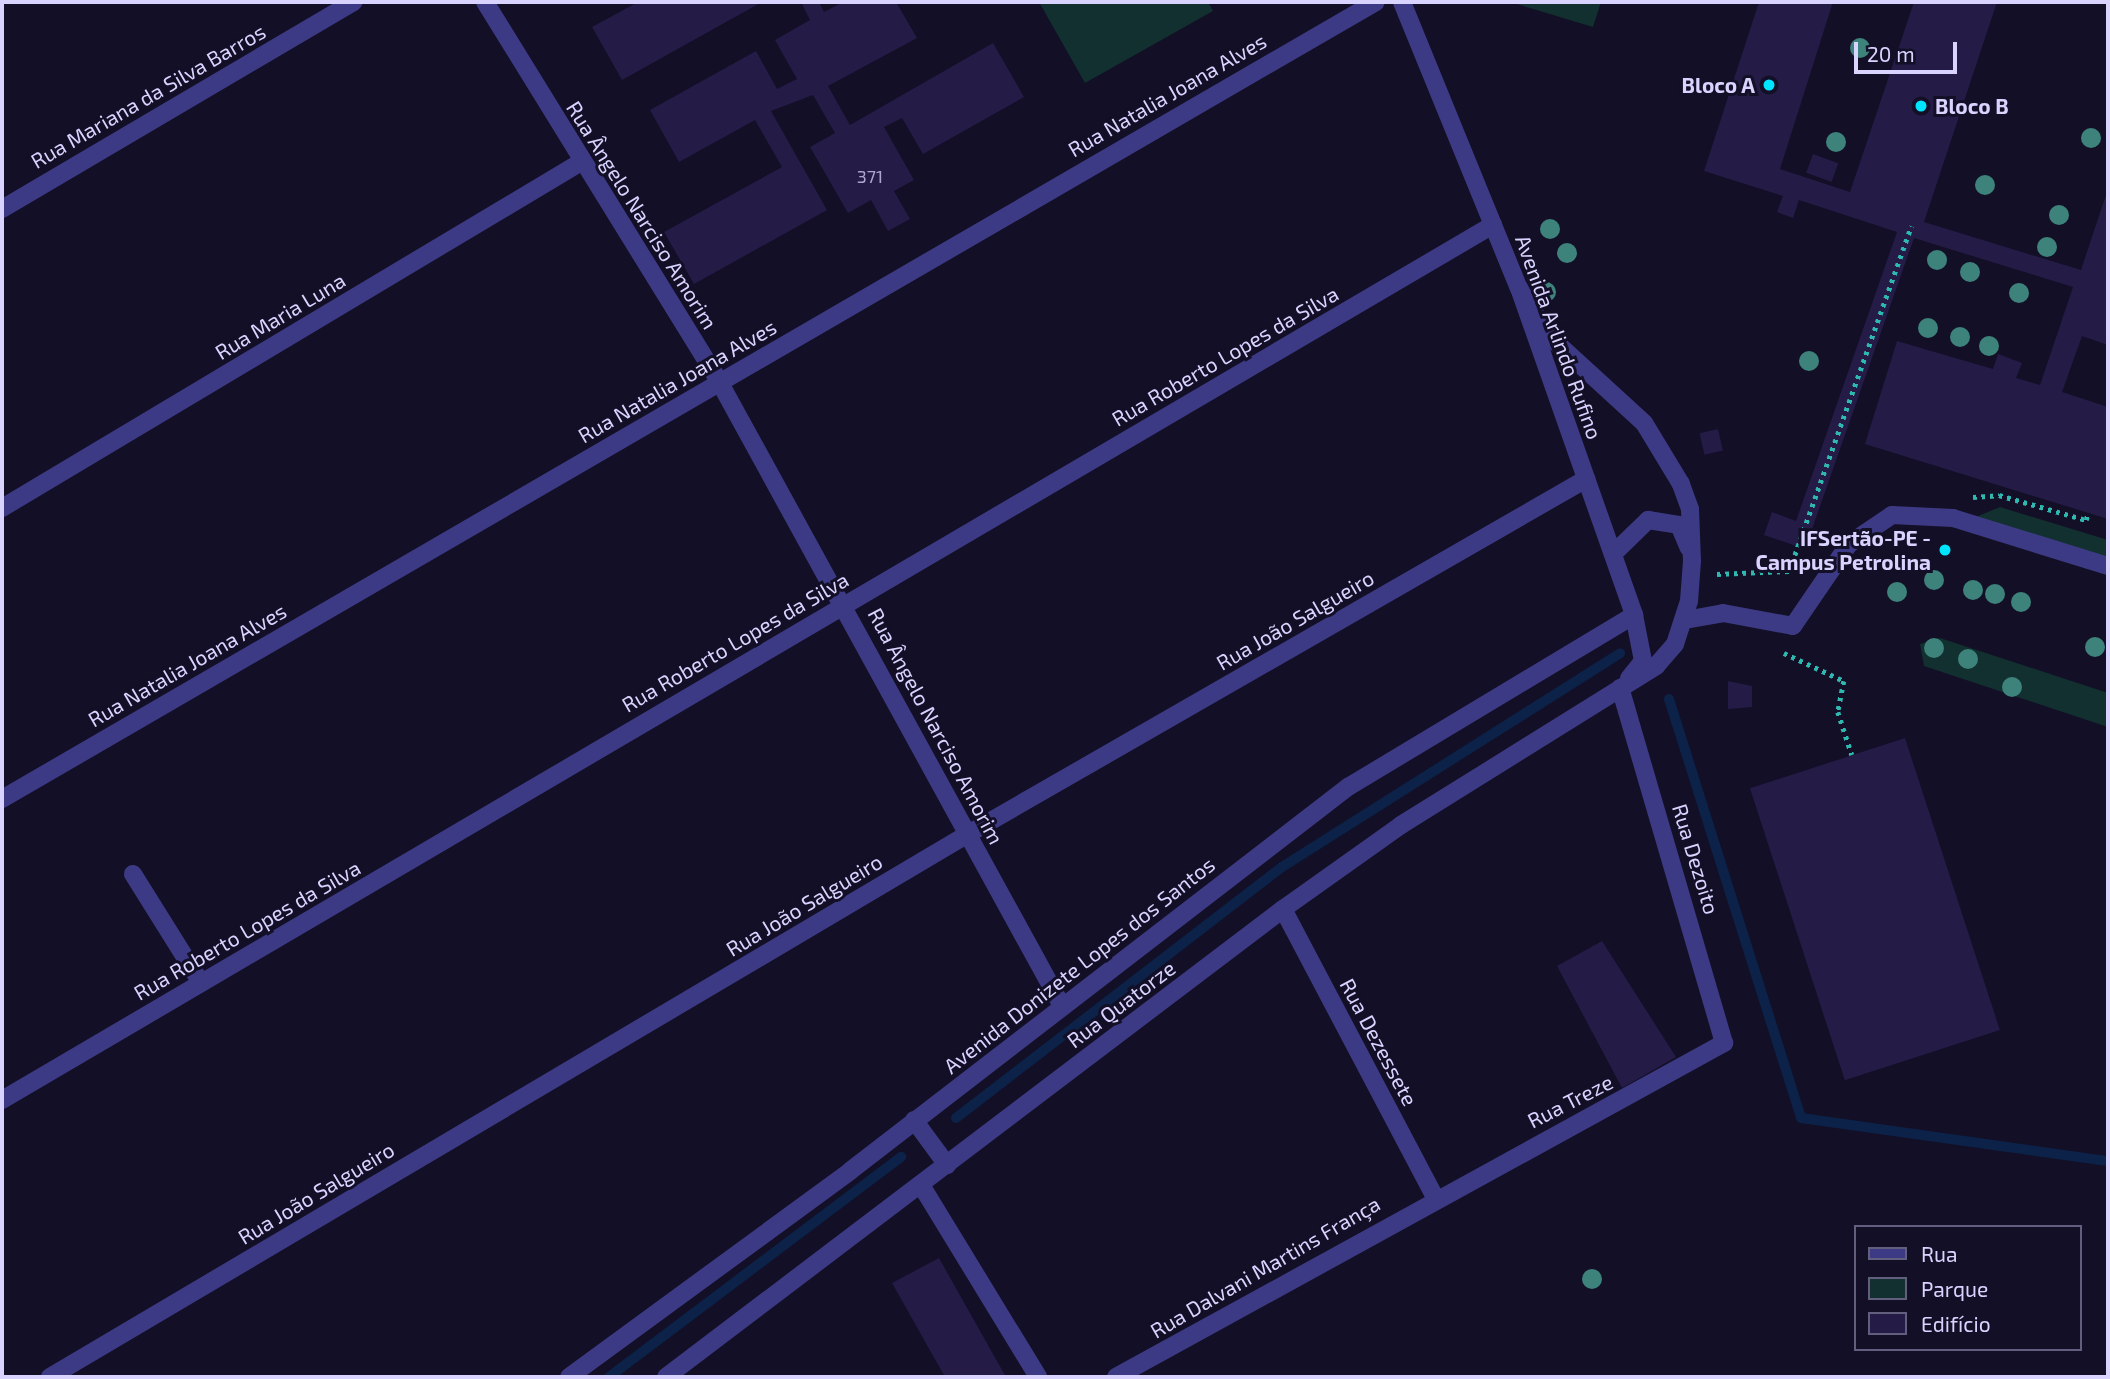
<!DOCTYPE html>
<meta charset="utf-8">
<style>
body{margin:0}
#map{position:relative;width:2110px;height:1379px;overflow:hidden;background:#130f26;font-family:"Exo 2",sans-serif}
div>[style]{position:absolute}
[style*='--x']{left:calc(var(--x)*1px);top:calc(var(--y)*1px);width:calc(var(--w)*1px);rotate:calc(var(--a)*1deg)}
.green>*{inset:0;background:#12302f}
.stream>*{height:10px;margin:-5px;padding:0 5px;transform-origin:5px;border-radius:5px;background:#0c2248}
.building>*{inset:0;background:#241b47;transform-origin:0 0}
.path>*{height:4.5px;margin-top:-2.25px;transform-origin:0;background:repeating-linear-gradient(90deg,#2fb8b0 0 3.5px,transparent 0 8.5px)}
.minor>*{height:18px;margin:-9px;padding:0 9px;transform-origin:9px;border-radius:9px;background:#3d3a85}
.trees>*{width:20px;height:20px;margin:-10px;border-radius:50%;background:#3d827b}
.dots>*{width:19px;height:19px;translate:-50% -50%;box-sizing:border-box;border:4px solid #130f26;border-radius:50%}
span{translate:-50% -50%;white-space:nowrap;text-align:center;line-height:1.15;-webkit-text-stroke:6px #130f26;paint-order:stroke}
.number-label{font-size:18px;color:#aca6d1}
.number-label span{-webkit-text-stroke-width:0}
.poi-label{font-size:21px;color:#d9d4ff;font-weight:700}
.right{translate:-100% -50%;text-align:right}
.left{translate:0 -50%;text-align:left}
.street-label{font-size:21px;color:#d9d4ff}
.frame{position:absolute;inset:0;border:4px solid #d9d4ff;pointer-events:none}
.legend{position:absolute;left:1854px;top:1225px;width:228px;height:126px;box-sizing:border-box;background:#130f26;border:2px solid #625e7d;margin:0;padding:9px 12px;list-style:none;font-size:21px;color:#d9d4ff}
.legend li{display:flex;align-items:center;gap:14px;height:35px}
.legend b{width:35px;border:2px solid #625e7d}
.scale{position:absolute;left:1854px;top:42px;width:103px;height:32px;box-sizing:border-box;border:4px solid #d9d4ff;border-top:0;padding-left:9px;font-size:21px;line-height:24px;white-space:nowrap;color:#d9d4ff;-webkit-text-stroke:5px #130f26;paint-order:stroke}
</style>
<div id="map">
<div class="green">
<i style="clip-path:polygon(1039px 2px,1208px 2px,1213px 11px,1085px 83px)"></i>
<i style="clip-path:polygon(1510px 2px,1601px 2px,1593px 27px)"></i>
<i style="clip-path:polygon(2000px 507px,2108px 540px,2108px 562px,1971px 519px)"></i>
<i style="clip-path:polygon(1940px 638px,2108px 693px,2108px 727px,1924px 666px,1920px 644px)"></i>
</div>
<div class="stream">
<i style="--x:1669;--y:699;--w:439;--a:72.5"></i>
<i style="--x:1801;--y:1118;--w:310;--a:8"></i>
<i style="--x:956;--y:1118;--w:411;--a:-37.6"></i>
<i style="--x:1282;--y:867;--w:400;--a:-32.3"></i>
<i style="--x:609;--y:1377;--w:366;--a:-37"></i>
</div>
<div class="building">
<i style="clip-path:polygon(638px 2px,762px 2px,622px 80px,592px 27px)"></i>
<i style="clip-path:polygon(801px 2px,819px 2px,824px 12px,843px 2px,896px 2px,917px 38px,828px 86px,850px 125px,993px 43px,1024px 97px,923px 154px,902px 118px,884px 127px,914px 180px,894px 191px,910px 219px,888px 231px,871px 200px,848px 213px,810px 147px,835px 133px,813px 95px,771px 111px,827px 210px,694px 284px,664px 232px,782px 167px,755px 120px,679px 162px,650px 110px,756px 51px,777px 89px,797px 79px,775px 40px,810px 20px)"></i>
<i style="clip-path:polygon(1759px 2px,1833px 2px,1780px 169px,1850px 192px,1914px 2px,1997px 2px,1924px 222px,2081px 270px,2108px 189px,2108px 345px,2082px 336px,2062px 392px,2108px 407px,2108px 519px,1865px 444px,1897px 341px,1993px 369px,1998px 354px,2022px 363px,2016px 378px,2040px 385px,2073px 287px,1914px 238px,1805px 549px,1764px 535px,1772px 512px,1796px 521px,1897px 232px,1799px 200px,1793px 218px,1777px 212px,1783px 196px,1704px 171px)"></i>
<i style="left:1813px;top:154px;width:27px;height:20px;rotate:20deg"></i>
<i style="left:1718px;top:429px;width:22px;height:19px;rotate:77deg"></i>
<i style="clip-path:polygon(1728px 681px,1752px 686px,1752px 707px,1728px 709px)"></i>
<i style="left:1905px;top:738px;width:307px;height:163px;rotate:72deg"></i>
<i style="clip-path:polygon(1602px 941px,1676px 1057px,1622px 1088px,1557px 966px)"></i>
<i style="clip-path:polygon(939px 1258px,1006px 1377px,945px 1377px,892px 1283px)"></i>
</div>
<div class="path">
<i style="--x:1973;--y:497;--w:26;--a:-4"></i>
<i style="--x:1999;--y:495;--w:91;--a:16"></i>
<i style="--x:2086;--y:520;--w:7;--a:-74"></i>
<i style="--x:1717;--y:574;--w:72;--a:-2.4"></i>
<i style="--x:1789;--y:571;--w:366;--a:-70.5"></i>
<i style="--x:1784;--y:653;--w:66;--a:25"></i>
<i style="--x:1844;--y:681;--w:32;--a:101"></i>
<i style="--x:1838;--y:712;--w:45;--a:72"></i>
</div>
<div class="minor">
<i style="--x:485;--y:2;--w:448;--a:58.3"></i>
<i style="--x:720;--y:383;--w:711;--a:61.24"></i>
<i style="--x:1402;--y:2;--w:309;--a:67.8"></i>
<i style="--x:1519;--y:288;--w:347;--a:70.6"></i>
<i style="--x:1634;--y:615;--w:47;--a:78.9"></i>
<i style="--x:1643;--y:661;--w:22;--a:129"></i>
<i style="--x:2;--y:209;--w:408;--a:-30.5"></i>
<i style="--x:2;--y:508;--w:675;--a:-30.86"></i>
<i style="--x:1613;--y:554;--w:49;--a:-44.2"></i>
<i style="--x:1648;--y:520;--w:31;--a:9"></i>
<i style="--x:1679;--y:525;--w:25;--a:67"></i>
<i style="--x:1685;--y:620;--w:39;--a:-10"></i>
<i style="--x:1723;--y:613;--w:71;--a:10.5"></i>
<i style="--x:1793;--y:626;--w:99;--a:-55.7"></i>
<i style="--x:1849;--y:544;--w:52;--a:-34"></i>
<i style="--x:1892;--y:515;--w:61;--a:2.8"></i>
<i style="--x:1953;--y:518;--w:162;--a:17.2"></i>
<i style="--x:2;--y:799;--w:1588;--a:-30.12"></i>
<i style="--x:133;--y:874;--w:128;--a:58"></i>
<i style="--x:1283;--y:909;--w:326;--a:62.2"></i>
<i style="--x:2;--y:1100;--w:1729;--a:-30.41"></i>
<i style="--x:914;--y:1120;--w:56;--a:53.7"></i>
<i style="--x:921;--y:1185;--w:225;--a:58.6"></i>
<i style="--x:50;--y:1377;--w:1067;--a:-30.6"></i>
<i style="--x:968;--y:834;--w:713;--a:-29.87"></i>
<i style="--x:569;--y:1377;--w:348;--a:-36.2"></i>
<i style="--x:850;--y:1171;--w:629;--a:-37.64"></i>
<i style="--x:1348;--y:787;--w:334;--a:-31"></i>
<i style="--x:666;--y:1377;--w:774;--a:-37.18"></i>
<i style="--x:1283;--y:909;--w:145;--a:-35.4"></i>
<i style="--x:1401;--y:825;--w:301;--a:-31.9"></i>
<i style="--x:1656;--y:666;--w:29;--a:-49"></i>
<i style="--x:1675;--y:644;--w:45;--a:-72"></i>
<i style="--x:1689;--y:601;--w:40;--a:-85.7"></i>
<i style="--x:1692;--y:561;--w:52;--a:-92.2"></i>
<i style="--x:1690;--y:509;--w:27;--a:-110"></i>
<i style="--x:1681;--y:484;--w:71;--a:-121.2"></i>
<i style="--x:1644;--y:423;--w:129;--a:-137.5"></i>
<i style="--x:1549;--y:336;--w:57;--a:-122"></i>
<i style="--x:1116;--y:1377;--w:694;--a:-28.78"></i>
<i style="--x:1724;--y:1043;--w:370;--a:-106.3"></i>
</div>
<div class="trees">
<i style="left:1860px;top:48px"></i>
<i style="left:2091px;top:138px"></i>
<i style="left:1836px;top:142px"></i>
<i style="left:1985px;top:185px"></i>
<i style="left:2059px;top:215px"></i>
<i style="left:1550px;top:229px"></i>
<i style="left:2047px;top:247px"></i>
<i style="left:1567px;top:253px"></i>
<i style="left:1937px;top:260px"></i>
<i style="left:1970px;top:272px"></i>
<i style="left:1546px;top:292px"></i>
<i style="left:2019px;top:293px"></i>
<i style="left:1928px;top:328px"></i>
<i style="left:1960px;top:337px"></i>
<i style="left:1989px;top:346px"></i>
<i style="left:1809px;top:361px"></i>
<i style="left:1934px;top:580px"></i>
<i style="left:1973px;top:590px"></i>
<i style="left:1897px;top:592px"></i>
<i style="left:1995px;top:594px"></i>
<i style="left:2021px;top:602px"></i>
<i style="left:2095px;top:647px"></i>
<i style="left:1934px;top:648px"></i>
<i style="left:1968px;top:659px"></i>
<i style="left:2012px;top:687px"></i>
<i style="left:1592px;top:1279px"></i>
</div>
<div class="dots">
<i style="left:1769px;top:85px;background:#00e5ff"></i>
<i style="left:1921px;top:106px;background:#00e5ff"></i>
<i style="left:1945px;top:550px;background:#00e5ff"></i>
</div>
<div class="number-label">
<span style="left:870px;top:176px">371</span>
</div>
<div class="poi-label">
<span class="right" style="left:1755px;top:85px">Bloco A</span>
<span class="left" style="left:1935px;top:106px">Bloco B</span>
<span class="right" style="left:1931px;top:550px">IFSertão-PE -<br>Campus Petrolina</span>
</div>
<div class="street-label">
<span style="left:1167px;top:95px;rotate:-30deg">Rua Natalia Joana Alves</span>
<span style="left:148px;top:96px;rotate:-30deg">Rua Mariana da Silva Barros</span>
<span style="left:642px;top:215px;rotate:58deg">Rua Ângelo Narciso Amorim</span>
<span style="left:280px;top:316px;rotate:-31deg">Rua Maria Luna</span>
<span style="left:1559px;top:337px;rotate:70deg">Avenida Arlindo Rufino</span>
<span style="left:1225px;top:356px;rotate:-30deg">Rua Roberto Lopes da Silva</span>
<span style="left:677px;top:381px;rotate:-30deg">Rua Natalia Joana Alves</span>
<span style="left:1295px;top:620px;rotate:-30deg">Rua João Salgueiro</span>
<span style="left:735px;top:642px;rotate:-30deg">Rua Roberto Lopes da Silva</span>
<span style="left:187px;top:665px;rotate:-30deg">Rua Natalia Joana Alves</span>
<span style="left:936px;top:726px;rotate:62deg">Rua Ângelo Narciso Amorim</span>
<span style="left:1696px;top:859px;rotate:73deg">Rua Dezoito</span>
<span style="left:804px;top:905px;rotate:-31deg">Rua João Salgueiro</span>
<span style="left:247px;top:930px;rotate:-30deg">Rua Roberto Lopes da Silva</span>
<span style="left:1079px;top:965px;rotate:-38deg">Avenida Donizete Lopes dos Santos</span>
<span style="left:1121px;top:1004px;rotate:-37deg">Rua Quatorze</span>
<span style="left:1379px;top:1042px;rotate:62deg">Rua Dezessete</span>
<span style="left:1570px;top:1101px;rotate:-27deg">Rua Treze</span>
<span style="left:316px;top:1193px;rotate:-31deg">Rua João Salgueiro</span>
<span style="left:1265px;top:1267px;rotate:-30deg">Rua Dalvani Martins França</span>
</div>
<div class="frame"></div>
<ul class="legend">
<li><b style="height:9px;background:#3d3a85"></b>Rua</li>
<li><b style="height:19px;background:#12302f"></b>Parque</li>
<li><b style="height:19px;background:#241b47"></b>Edifício</li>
</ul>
<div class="scale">20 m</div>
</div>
